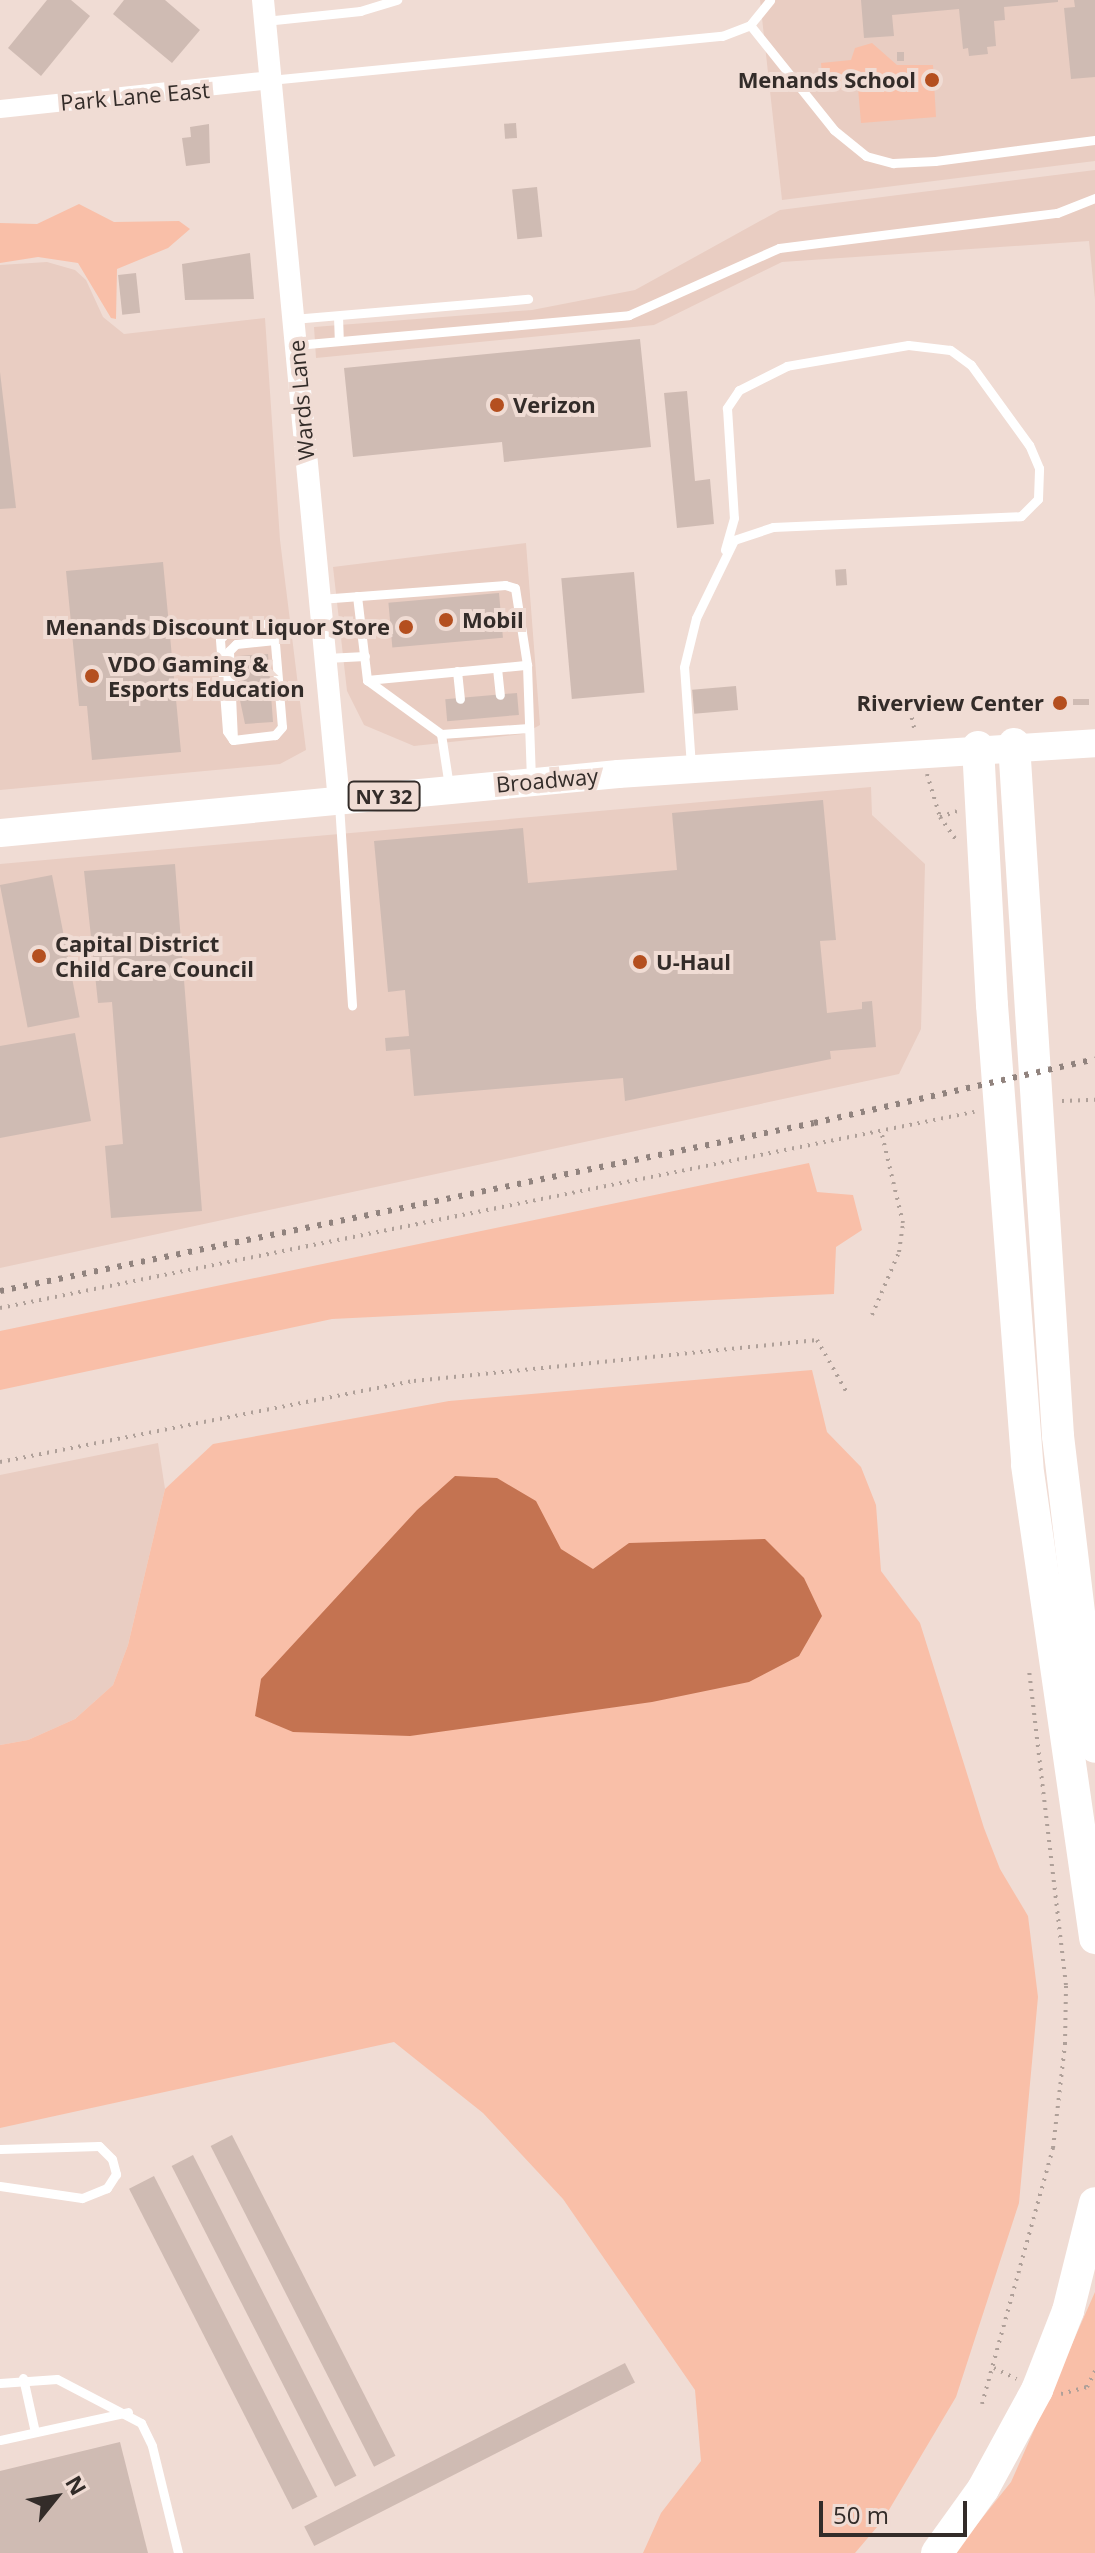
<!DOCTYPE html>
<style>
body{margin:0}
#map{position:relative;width:1095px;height:2553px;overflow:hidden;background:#f0dcd4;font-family:"Open Sans",sans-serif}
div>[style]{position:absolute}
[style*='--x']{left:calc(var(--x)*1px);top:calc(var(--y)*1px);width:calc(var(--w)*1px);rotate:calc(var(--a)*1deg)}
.built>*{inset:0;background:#e9cdc2}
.green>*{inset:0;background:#f9bfa8}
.water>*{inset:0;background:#c47351}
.building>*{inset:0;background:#cfbbb3;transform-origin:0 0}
.path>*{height:4px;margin-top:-2px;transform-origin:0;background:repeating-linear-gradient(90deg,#afa099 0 2px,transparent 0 8px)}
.service>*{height:9px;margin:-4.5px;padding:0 4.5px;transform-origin:4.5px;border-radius:4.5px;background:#fff}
.minor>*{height:18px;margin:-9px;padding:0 9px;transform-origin:9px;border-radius:9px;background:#fff}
.tertiary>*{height:22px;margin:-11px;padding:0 11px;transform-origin:11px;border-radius:11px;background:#fff}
.primary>*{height:28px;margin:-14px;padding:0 14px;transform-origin:14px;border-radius:14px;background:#fff}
.motorway>*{height:32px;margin:-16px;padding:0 16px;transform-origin:16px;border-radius:16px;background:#fff}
.rail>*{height:6px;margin-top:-3px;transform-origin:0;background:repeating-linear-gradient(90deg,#91837e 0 4px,transparent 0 12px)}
.dots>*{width:22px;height:22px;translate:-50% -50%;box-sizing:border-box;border:4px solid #f0dcd4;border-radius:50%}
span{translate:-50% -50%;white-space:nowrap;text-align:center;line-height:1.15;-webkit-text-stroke:8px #f0dcd4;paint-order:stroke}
.shield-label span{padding:2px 6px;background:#f0dcd4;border:2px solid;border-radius:6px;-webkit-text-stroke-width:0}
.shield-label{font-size:20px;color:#332c29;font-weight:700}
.poi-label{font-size:22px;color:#332c29;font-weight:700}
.right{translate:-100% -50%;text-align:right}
.left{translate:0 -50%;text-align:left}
.street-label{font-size:22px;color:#332c29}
.north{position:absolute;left:16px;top:2457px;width:80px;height:80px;-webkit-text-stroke:6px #f0dcd4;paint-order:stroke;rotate:60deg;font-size:22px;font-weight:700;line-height:32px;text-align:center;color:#332c29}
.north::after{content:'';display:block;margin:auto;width:28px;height:36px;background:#332c29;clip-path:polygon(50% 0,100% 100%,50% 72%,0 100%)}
.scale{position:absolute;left:819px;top:2501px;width:148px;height:36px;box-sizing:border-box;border:4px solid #332c29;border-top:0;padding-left:10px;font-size:24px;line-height:28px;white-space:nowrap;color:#332c29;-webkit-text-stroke:6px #f0dcd4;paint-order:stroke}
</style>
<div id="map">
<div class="built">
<i style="clip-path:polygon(760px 0,1095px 0,1095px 161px,782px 200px)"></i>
<i style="clip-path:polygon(1095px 170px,1095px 299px,1089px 241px,782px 262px,654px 325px,316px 358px,314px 327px,532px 310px,635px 290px,780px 210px)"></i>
<i style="clip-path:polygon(47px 262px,75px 270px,86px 280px,103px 317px,124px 334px,265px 318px,280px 540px,306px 750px,280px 764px,0 790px,0 265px)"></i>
<i style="clip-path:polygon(526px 543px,540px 725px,523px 734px,414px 746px,364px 725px,347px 691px,333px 567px)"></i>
<i style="clip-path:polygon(871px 787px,872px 815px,925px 864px,921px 1029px,899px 1074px,0 1268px,0 864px)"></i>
<i style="clip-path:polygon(158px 1443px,165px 1489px,128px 1645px,113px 1685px,75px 1719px,28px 1740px,0 1745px,0 1475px)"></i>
</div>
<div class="green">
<i style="clip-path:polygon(872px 43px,897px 65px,933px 65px,936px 117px,861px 123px,858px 88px,823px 90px,821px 63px,851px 60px,855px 48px)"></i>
<i style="clip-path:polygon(79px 204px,114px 222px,179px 221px,190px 229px,168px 248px,117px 269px,116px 319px,111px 318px,78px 263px,38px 257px,0 263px,0 223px,37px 224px)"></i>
<i style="clip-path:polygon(809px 1163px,817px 1192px,853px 1195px,862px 1230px,836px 1247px,834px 1294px,332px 1319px,0 1390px,0 1331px)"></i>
<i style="clip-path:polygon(812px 1370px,827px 1432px,861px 1467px,876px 1505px,881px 1571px,920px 1623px,984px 1828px,1000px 1869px,1028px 1916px,1038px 1997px,1019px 2203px,956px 2397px,883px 2520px,855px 2553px,643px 2553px,661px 2513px,701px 2461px,695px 2390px,563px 2199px,483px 2113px,394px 2042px,0 2128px,0 1745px,28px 1740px,75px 1719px,113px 1685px,128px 1645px,165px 1489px,213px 1444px,449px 1401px)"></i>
<i style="clip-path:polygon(1095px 2292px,1095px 2553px,954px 2553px,1011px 2482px)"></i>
</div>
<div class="water">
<i style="clip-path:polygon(455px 1476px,497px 1478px,536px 1501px,561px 1549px,593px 1569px,629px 1543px,765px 1539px,804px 1578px,822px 1616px,799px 1656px,749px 1682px,652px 1702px,410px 1736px,293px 1732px,255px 1716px,261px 1679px,417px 1510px)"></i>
</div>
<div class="building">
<i style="clip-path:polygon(47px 0,71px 0,90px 16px,41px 76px,8px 48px)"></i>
<i style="clip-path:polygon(124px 0,165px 0,200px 30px,172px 63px,113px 14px)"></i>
<i style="clip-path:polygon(861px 0,1058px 0,1058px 2px,1004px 7px,1005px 20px,994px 21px,996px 46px,987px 47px,988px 54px,969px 56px,968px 48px,963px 49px,959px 9px,892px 15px,894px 36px,864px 38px)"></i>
<i style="clip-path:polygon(1074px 0,1095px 0,1095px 77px,1071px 79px,1064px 8px,1075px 7px)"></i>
<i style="left:897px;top:52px;width:7px;height:9px"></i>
<i style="left:516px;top:123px;width:15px;height:12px;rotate:86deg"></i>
<i style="clip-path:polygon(209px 124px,210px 163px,186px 166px,182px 138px,191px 137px,190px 127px)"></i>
<i style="left:537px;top:187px;width:50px;height:25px;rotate:84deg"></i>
<i style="clip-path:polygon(250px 253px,254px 299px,185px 300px,182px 264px)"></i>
<i style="left:136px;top:273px;width:40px;height:18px;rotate:84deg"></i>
<i style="clip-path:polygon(640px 339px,651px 447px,504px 462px,502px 442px,353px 457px,344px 368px)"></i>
<i style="clip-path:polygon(0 372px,16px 508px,0 509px)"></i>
<i style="clip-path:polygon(687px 391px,695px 481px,710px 479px,714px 524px,677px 528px,664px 393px)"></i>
<i style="clip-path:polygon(163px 562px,181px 752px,92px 760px,87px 706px,79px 706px,66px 571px)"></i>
<i style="left:846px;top:569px;width:16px;height:11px;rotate:86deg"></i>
<i style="left:634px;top:572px;width:121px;height:73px;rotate:85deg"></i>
<i style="left:499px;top:593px;width:45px;height:111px;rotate:85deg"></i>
<i style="clip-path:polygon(268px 654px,273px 722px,245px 724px,237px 686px,242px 685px,239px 656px)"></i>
<i style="left:736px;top:686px;width:24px;height:44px;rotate:85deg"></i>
<i style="left:517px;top:693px;width:22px;height:72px;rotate:85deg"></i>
<i style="left:1073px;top:699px;width:16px;height:6px"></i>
<i style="clip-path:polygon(823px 800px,836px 940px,820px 941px,827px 1013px,862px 1009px,862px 1002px,872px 1001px,876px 1047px,830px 1051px,831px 1059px,625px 1101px,623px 1078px,414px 1096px,410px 1049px,386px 1051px,385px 1038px,409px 1036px,405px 990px,388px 992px,374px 841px,523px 828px,528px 883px,677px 870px,672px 813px)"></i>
<i style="clip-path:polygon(175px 864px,202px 1211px,111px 1218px,105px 1146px,123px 1144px,112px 1002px,98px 1003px,84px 871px)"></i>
<i style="left:52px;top:875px;width:145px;height:53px;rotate:79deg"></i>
<i style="clip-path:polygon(75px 1033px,91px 1121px,0 1138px,0 1046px)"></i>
<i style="left:232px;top:2135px;width:360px;height:24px;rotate:63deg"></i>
<i style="left:193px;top:2155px;width:360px;height:24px;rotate:63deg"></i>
<i style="left:154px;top:2176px;width:360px;height:28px;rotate:63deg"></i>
<i style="left:625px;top:2363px;width:22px;height:360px;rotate:63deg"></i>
<i style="clip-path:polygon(120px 2442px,148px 2553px,0 2553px,0 2471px)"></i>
</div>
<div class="path">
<i style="--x:910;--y:710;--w:22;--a:77"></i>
<i style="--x:927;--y:774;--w:45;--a:73.2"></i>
<i style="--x:940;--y:817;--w:18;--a:-19"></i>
<i style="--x:940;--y:817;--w:29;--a:55"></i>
<i style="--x:1062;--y:1101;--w:33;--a:-2"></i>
<i style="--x:0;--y:1308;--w:994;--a:-11.38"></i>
<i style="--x:872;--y:1315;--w:69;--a:-66.8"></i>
<i style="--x:899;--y:1252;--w:29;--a:-82"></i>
<i style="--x:903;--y:1223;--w:95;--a:-103.4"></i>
<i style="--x:0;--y:1462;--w:422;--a:-11.1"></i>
<i style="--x:414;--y:1381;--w:405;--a:-5.8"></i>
<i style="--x:817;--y:1340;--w:59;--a:60.4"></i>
<i style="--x:994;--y:2368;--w:25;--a:26"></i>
<i style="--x:1061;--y:2394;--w:27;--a:-15"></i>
<i style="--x:1087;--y:2387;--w:18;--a:-63"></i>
<i style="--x:982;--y:2404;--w:266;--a:-74.5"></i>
<i style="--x:1053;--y:2148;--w:105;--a:-83.4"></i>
<i style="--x:1065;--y:2044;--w:59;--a:-89"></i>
<i style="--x:1066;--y:1985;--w:318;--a:-96.7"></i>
</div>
<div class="service">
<i style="--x:265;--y:21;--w:96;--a:-6"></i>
<i style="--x:360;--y:11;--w:39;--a:-17"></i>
<i style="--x:750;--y:25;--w:134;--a:51.3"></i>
<i style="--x:834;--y:130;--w:41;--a:39.1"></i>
<i style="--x:866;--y:156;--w:28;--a:15"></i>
<i style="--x:893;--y:163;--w:42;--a:-2.7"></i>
<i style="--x:935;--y:161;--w:161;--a:-7.5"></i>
<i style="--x:270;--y:80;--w:454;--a:-5.6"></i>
<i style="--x:722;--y:36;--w:30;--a:-21"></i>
<i style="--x:750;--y:25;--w:32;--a:-51"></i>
<i style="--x:338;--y:316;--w:25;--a:88"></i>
<i style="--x:293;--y:319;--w:236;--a:-4.9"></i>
<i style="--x:296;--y:345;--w:334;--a:-5.1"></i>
<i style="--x:629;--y:315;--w:164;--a:-24.1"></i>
<i style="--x:779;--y:248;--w:280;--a:-7.2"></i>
<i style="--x:1057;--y:213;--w:41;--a:-21.5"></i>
<i style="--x:357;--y:596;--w:85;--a:83.2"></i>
<i style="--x:367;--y:680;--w:92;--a:36.1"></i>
<i style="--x:441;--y:734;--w:88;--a:-3.9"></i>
<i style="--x:320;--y:599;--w:186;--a:-4.3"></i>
<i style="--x:505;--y:585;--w:10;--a:17"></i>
<i style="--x:515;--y:588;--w:78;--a:81.1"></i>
<i style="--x:527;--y:665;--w:114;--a:88"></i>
<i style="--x:266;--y:624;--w:11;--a:45"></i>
<i style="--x:274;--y:632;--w:95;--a:85.2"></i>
<i style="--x:282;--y:727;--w:11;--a:131"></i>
<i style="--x:275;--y:735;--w:42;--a:173.2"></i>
<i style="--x:233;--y:740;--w:11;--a:-124"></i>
<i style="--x:227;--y:731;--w:92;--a:-94.4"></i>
<i style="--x:220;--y:639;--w:16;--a:-45"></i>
<i style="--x:231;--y:628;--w:35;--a:-7"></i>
<i style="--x:326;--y:658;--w:39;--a:-3"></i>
<i style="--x:497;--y:668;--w:27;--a:84"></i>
<i style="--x:457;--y:671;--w:28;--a:84"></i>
<i style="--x:367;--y:680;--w:161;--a:-5.4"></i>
<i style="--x:441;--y:734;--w:53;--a:81.3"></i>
<i style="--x:233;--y:740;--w:89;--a:-92.6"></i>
<i style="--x:229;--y:651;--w:10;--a:-45"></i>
<i style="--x:236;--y:644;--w:39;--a:-6"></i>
<i style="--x:691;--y:766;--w:99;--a:-94"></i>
<i style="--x:684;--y:667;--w:50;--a:-76.2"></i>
<i style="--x:696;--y:618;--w:87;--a:-64"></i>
<i style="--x:734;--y:540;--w:41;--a:-18.4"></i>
<i style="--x:773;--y:527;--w:248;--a:-2.5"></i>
<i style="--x:1021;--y:516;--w:24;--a:-45"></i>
<i style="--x:1038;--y:499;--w:31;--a:-88"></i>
<i style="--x:1039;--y:468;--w:25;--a:-113"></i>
<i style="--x:1029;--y:445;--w:99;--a:-125.9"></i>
<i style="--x:971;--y:365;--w:26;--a:-144"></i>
<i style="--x:950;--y:350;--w:42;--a:-173.2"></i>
<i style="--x:908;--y:345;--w:123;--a:170.2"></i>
<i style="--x:787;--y:366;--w:54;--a:153.4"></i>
<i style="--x:739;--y:390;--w:22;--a:124"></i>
<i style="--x:727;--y:408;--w:110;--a:86.4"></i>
<i style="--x:734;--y:518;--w:33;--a:106"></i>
<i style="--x:339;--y:804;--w:202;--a:86.3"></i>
<i style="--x:0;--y:2149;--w:99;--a:-1.7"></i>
<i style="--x:99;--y:2146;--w:18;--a:45"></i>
<i style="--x:112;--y:2159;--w:16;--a:75"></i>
<i style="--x:116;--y:2174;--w:17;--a:123"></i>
<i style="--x:107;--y:2188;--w:27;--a:158"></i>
<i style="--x:82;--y:2198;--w:83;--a:-171.7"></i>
<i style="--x:23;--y:2378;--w:55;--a:77.5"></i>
<i style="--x:0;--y:2383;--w:57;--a:-4"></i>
<i style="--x:57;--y:2379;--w:95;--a:27.6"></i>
<i style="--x:141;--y:2423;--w:25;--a:64"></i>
<i style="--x:152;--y:2446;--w:110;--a:76.3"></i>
<i style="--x:0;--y:2440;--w:131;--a:-12.3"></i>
</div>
<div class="minor">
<i style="--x:0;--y:109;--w:272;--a:-6.1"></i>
</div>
<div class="tertiary">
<i style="--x:263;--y:0;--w:805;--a:84.58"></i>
</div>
<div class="primary">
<i style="--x:0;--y:833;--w:621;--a:-5.45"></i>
<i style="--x:618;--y:774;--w:478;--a:-3.7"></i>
</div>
<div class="motorway">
<i style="--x:1014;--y:744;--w:693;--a:86.36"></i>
<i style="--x:1058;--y:1436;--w:313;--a:83.2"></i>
<i style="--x:978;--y:747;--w:258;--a:86.9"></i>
<i style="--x:992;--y:1005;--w:461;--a:85.6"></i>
<i style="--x:1027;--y:1465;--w:478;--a:81.8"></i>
<i style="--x:937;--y:2553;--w:79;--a:-54.3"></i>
<i style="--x:983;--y:2489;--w:113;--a:-61.4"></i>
<i style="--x:1037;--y:2390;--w:85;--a:-68.6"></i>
<i style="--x:1068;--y:2311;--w:111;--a:-76"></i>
</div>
<div class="rail">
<i style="--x:0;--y:1291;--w:831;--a:-11.66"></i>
<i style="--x:814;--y:1123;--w:288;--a:-12.8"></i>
</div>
<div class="dots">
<i style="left:932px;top:80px;background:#b44f1f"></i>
<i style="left:497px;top:405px;background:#b44f1f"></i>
<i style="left:446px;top:620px;background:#b44f1f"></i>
<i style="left:406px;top:627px;background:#b44f1f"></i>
<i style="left:92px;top:676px;background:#b44f1f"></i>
<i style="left:1060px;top:703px;background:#b44f1f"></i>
<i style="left:39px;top:956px;background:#b44f1f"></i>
<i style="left:640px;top:962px;background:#b44f1f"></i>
</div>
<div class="shield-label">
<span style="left:384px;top:796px">NY 32</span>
</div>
<div class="poi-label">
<span class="right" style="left:916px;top:80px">Menands School</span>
<span class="left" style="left:513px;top:405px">Verizon</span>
<span class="left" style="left:462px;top:620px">Mobil</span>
<span class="right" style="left:390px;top:627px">Menands Discount Liquor Store</span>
<span class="left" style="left:108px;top:676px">VDO Gaming &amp;<br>Esports Education</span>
<span class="right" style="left:1044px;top:703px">Riverview Center</span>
<span class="left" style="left:55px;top:956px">Capital District<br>Child Care Council</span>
<span class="left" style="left:656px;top:962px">U-Haul</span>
</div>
<div class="street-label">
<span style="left:135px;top:96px;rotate:-5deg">Park Lane East</span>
<span style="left:301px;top:400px;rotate:-95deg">Wards Lane</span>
<span style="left:547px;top:780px;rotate:-5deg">Broadway</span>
</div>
<div class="north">N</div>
<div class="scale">50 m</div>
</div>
